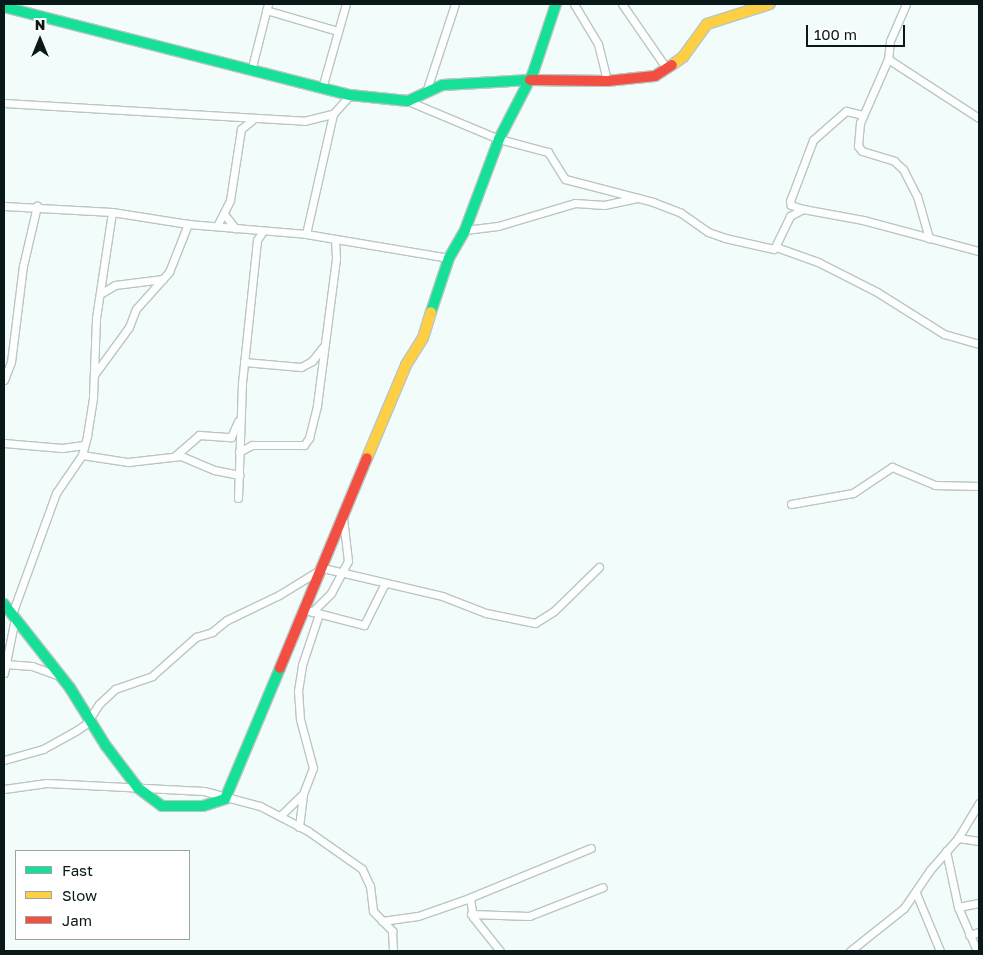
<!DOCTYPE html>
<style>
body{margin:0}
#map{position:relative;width:983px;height:955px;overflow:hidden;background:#f2fcfa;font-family:"Golos Text",sans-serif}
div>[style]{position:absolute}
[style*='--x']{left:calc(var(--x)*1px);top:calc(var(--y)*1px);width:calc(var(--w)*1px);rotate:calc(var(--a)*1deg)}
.roads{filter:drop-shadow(1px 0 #bac6c5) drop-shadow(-1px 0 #bac6c5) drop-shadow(0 1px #bac6c5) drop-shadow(0 -1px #bac6c5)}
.street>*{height:7px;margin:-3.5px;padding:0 3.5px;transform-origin:3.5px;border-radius:3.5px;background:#fdfffe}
.fast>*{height:10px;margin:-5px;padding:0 5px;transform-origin:5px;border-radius:5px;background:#16e098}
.slow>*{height:10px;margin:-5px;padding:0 5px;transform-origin:5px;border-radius:5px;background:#ffcf43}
.jam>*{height:10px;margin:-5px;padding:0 5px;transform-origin:5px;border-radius:5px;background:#f24e42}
span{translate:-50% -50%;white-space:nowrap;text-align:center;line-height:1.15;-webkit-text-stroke:4px #fff;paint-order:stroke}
.frame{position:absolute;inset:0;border:5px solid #091818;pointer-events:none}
.legend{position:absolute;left:15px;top:850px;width:175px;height:90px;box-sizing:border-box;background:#fff;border:1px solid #9da3a3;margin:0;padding:6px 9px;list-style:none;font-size:15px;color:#091818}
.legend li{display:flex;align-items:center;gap:10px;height:25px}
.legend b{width:25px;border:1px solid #9da3a3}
.north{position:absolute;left:15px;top:15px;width:50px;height:50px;-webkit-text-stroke:4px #fff;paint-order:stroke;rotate:0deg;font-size:14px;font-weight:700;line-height:20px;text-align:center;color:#091818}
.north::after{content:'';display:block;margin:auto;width:18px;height:22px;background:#091818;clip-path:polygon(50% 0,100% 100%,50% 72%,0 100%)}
.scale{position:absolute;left:806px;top:25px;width:99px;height:22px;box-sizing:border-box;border:2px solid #091818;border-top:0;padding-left:6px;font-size:15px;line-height:18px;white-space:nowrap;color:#091818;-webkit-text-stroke:4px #fff;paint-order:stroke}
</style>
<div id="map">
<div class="roads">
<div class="street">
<i style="--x:574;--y:4;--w:47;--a:59"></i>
<i style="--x:598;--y:44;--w:38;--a:76"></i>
<i style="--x:622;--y:4;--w:79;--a:55.3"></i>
<i style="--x:906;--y:4;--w:40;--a:113.4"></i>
<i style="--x:890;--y:41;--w:18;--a:96"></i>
<i style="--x:888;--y:59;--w:70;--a:113.6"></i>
<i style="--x:860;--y:123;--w:23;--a:95"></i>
<i style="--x:858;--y:146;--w:6;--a:51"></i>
<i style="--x:862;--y:151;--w:34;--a:17"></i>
<i style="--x:894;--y:161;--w:12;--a:42"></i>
<i style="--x:903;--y:169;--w:30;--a:63"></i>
<i style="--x:917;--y:196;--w:44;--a:74.1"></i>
<i style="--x:266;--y:10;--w:75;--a:16.3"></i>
<i style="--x:888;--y:59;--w:108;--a:33"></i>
<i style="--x:251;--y:71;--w:69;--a:-75.8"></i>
<i style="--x:322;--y:88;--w:87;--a:-74.1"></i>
<i style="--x:426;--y:92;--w:93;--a:-71.8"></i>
<i style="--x:408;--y:101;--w:99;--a:22.7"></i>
<i style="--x:499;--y:139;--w:51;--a:14.9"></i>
<i style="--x:548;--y:152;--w:32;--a:58"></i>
<i style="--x:565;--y:179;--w:91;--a:14.6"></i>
<i style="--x:653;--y:202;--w:30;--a:21"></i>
<i style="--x:681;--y:213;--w:33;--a:35"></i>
<i style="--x:708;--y:232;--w:18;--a:19"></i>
<i style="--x:725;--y:238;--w:50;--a:12.7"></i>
<i style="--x:774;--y:249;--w:37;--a:-64"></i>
<i style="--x:790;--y:216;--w:15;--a:-28"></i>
<i style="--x:803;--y:209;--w:61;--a:10.4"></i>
<i style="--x:863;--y:220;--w:120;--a:15"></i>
<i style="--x:4;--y:103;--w:301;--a:3.4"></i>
<i style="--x:304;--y:121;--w:30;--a:-14"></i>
<i style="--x:333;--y:114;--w:25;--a:-48"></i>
<i style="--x:4;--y:206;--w:108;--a:3.2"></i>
<i style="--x:112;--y:212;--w:77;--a:9"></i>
<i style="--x:188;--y:224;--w:118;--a:4.8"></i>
<i style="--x:306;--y:234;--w:145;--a:9.5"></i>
<i style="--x:803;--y:209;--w:13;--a:-162"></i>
<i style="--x:791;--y:205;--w:4;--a:-104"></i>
<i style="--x:790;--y:201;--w:65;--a:-69.3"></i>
<i style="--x:813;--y:140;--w:44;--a:-41.3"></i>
<i style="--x:846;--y:111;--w:17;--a:13"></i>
<i style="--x:224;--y:214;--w:18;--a:52"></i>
<i style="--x:217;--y:226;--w:29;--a:-63"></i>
<i style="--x:230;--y:200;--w:72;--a:-81.2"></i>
<i style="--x:241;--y:129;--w:14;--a:-39"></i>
<i style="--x:465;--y:230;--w:33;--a:-7"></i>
<i style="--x:498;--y:226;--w:80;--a:-16.6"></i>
<i style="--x:575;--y:203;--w:29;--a:4"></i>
<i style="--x:604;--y:205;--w:35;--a:-12"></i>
<i style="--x:306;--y:234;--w:123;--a:-77.3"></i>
<i style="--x:776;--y:247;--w:45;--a:19.7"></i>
<i style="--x:818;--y:262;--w:66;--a:27"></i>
<i style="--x:877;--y:292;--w:79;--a:32.1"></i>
<i style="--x:944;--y:334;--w:36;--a:16"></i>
<i style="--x:100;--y:294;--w:17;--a:-31"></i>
<i style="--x:115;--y:285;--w:48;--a:-7.1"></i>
<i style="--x:244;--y:362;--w:57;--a:5"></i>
<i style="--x:301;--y:367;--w:13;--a:-29"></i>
<i style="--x:312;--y:361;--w:18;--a:-52"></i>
<i style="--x:94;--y:375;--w:59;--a:-53.9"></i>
<i style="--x:129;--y:327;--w:19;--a:-69"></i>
<i style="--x:136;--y:309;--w:50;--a:-48.3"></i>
<i style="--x:169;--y:272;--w:52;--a:-68.4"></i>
<i style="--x:4;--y:380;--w:19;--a:-69"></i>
<i style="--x:11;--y:362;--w:97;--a:-82.9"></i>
<i style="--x:23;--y:266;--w:62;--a:-76.9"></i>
<i style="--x:4;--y:443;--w:58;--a:4.9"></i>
<i style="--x:62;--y:448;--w:22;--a:-8"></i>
<i style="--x:239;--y:452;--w:15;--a:-28"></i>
<i style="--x:252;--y:445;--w:52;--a:0"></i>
<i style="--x:304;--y:445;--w:9;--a:-54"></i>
<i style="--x:309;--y:438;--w:34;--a:-76"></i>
<i style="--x:317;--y:405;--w:148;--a:-82.6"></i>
<i style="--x:336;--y:258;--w:18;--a:-93"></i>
<i style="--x:82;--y:455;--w:47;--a:8.7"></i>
<i style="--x:128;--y:462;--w:53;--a:-6.5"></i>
<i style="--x:181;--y:456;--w:36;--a:23"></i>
<i style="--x:214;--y:470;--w:26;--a:11"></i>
<i style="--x:175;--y:456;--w:32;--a:-41"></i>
<i style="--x:199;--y:435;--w:32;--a:4"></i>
<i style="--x:231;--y:437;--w:17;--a:-66"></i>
<i style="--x:238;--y:498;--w:115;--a:-88"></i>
<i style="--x:242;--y:383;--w:144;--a:-84"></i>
<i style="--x:257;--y:240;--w:11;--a:-56"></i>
<i style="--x:791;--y:504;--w:63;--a:-10.1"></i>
<i style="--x:853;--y:493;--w:47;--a:-33.7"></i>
<i style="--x:892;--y:467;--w:47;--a:22.7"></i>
<i style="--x:935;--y:485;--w:44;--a:1.3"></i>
<i style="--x:306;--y:610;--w:60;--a:14.5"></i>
<i style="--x:364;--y:625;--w:47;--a:-63.4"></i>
<i style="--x:312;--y:612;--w:27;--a:-45"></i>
<i style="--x:331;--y:593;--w:36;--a:-62"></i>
<i style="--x:348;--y:561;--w:43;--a:-96.6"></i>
<i style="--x:12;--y:614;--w:129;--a:-70"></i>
<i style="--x:56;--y:493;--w:46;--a:-55.6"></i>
<i style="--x:82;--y:455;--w:20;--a:-75"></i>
<i style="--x:87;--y:436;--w:39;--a:-81"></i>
<i style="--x:93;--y:397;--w:79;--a:-87.8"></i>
<i style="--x:96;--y:318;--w:107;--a:-81.4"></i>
<i style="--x:4;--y:664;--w:28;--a:4"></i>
<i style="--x:32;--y:666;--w:30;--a:20"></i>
<i style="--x:4;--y:673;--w:56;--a:-78.7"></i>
<i style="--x:4;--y:760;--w:41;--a:-15.8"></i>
<i style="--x:43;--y:749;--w:39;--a:-29"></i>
<i style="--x:77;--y:730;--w:11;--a:-34"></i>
<i style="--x:86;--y:724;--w:24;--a:-57"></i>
<i style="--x:99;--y:704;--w:22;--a:-43"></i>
<i style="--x:115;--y:689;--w:39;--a:-19"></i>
<i style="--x:152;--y:676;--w:59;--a:-41.6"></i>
<i style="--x:196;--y:637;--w:17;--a:-17"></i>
<i style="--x:212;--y:632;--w:19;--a:-39"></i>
<i style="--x:227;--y:620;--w:58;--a:-25.7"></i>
<i style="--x:279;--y:595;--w:52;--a:-31.5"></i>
<i style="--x:323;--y:568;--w:122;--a:13.2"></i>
<i style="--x:442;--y:596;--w:47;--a:21.1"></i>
<i style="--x:486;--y:613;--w:50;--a:11.5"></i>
<i style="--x:535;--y:623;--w:22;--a:-32"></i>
<i style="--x:554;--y:611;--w:63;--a:-44.4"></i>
<i style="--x:4;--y:789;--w:43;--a:-7.9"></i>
<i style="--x:47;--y:783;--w:157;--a:2.9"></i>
<i style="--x:204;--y:791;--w:58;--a:15"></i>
<i style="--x:260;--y:806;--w:54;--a:27.5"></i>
<i style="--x:308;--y:831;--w:66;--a:35.1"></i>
<i style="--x:362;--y:869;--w:19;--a:65"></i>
<i style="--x:370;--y:886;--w:25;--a:83"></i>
<i style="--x:373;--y:911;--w:28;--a:46"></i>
<i style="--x:392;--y:931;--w:20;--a:87"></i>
<i style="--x:280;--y:816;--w:32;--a:-44"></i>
<i style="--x:303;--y:794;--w:28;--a:-69"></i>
<i style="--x:313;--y:768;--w:51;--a:-104.9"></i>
<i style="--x:300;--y:719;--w:28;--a:-94"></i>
<i style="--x:298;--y:691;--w:26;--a:-81"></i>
<i style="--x:302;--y:665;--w:54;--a:-71.6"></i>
<i style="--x:299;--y:827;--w:32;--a:-83"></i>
<i style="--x:958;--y:838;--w:21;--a:8"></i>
<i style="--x:946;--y:851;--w:57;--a:77.9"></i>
<i style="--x:958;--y:907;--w:48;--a:66.6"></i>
<i style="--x:916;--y:893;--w:63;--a:67.5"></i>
<i style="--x:470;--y:898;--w:19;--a:81"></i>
<i style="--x:473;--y:917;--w:43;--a:51.5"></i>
<i style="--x:958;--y:907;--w:21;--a:-11"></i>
<i style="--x:471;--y:914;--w:58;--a:2"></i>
<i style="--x:529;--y:916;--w:79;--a:-21.4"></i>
<i style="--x:382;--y:921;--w:36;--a:-8"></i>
<i style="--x:418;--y:916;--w:49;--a:-19.2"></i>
<i style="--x:464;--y:900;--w:137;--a:-22.3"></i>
<i style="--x:969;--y:935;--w:10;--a:-17"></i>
<i style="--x:850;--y:951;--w:69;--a:-38.5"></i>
<i style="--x:904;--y:908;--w:46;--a:-55.6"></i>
<i style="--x:930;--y:870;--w:43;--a:-48.8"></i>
<i style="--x:958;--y:838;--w:41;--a:-59"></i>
</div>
<div class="fast">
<i style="--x:4;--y:7;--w:357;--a:14.3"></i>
<i style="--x:350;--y:95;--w:58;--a:5.9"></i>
<i style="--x:408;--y:101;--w:38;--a:-25"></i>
<i style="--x:443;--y:85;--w:87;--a:-3.3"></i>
<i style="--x:431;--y:312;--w:57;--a:-71.6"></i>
<i style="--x:449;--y:258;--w:32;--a:-60"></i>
<i style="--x:465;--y:230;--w:97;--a:-69.5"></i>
<i style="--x:499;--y:139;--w:74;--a:-62.7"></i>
<i style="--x:533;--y:73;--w:73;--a:-71.6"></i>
<i style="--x:4;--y:604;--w:107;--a:51.8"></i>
<i style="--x:70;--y:688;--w:68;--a:58.2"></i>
<i style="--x:106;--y:746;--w:53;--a:52.7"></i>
<i style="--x:138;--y:788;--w:30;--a:37"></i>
<i style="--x:162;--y:806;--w:41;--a:0"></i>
<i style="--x:203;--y:806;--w:23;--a:-18"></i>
<i style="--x:225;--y:799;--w:142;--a:-67.2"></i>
</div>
<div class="slow">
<i style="--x:672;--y:65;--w:14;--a:-36"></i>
<i style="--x:683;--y:57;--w:41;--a:-54"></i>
<i style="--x:707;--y:24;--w:66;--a:-17.6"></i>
<i style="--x:367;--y:458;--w:101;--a:-67.2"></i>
<i style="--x:406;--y:365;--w:32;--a:-58"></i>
<i style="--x:423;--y:338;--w:27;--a:-73"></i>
</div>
<div class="jam">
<i style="--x:530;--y:80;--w:77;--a:0.7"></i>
<i style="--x:607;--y:81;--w:48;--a:-5.9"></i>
<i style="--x:655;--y:76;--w:20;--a:-33"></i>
<i style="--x:280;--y:668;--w:227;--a:-67.5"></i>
</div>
</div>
<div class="frame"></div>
<ul class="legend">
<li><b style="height:6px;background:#16e098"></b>Fast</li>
<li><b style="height:6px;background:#ffcf43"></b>Slow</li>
<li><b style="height:6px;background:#f24e42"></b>Jam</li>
</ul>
<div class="north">N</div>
<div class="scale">100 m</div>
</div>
